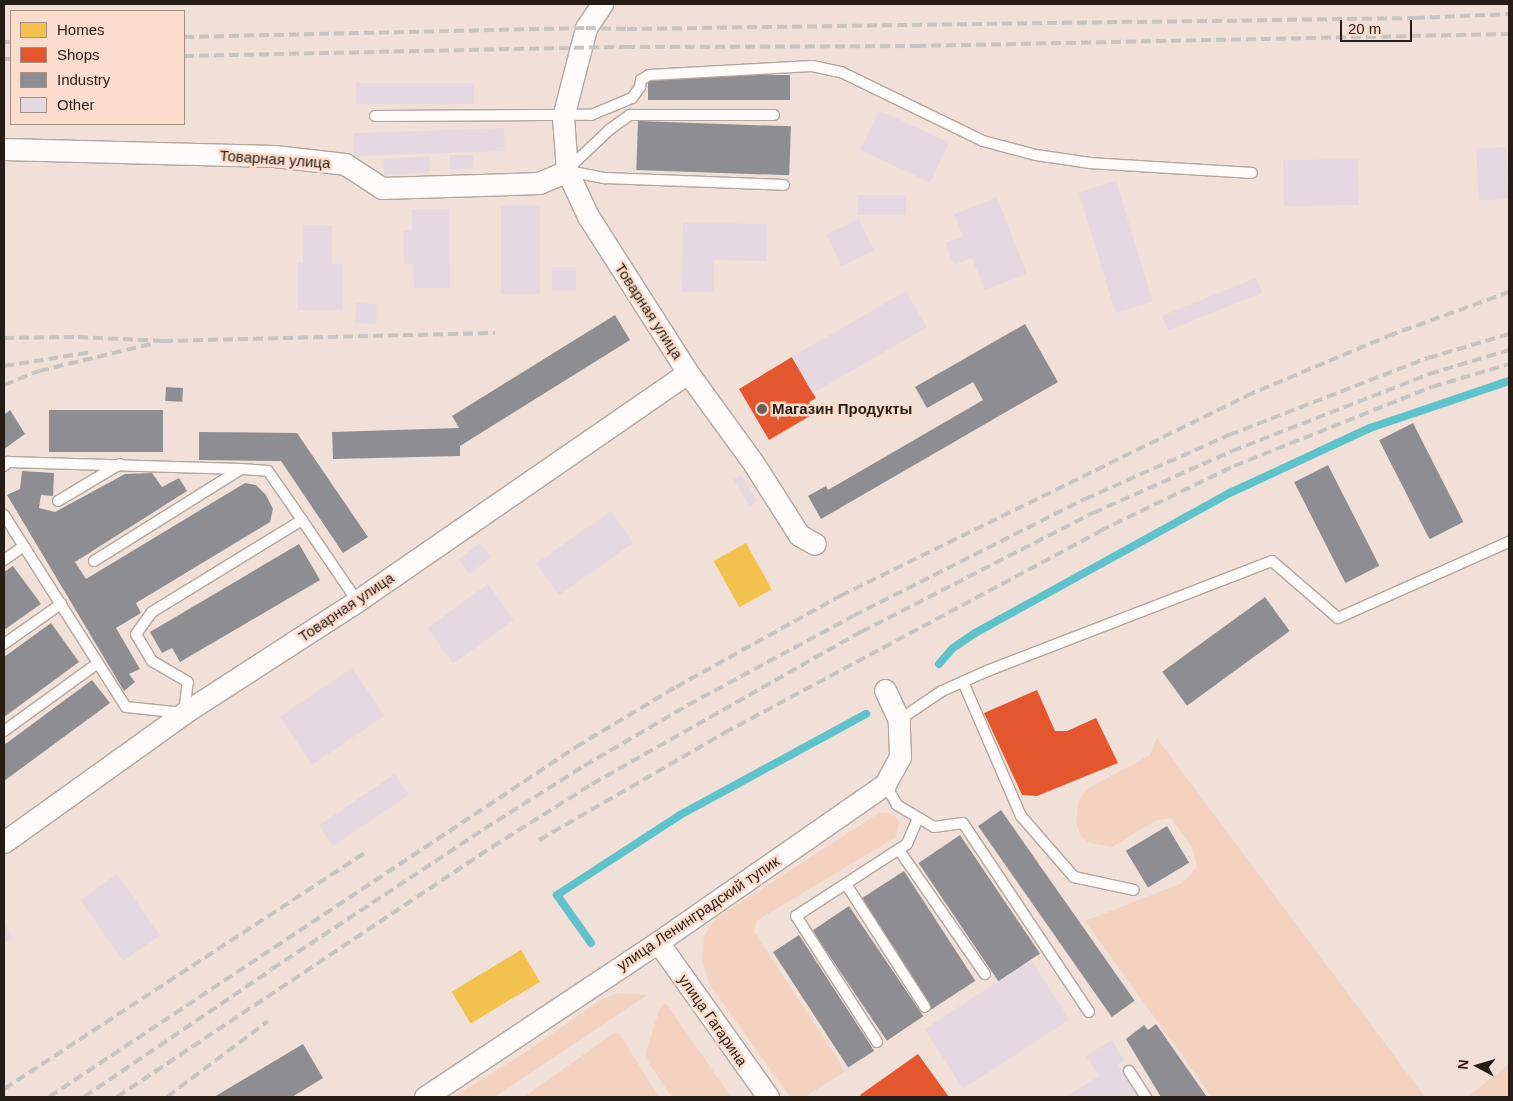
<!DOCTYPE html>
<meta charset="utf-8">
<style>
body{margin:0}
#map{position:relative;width:1513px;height:1101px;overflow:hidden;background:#f1e0d7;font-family:Helvetica,sans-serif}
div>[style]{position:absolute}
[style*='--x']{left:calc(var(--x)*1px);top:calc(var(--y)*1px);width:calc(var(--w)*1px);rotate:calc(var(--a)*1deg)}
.green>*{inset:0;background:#f4d2c0}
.homes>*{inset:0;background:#f2c14e;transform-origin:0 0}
.shops>*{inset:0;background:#e4572e}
.industry>*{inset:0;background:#8d8d92;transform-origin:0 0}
.stream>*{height:8px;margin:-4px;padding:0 4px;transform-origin:4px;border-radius:4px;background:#60c3cc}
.building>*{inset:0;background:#e6d8e0;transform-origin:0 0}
.roads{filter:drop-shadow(1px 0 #b3a69f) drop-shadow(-1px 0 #b3a69f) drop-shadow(0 1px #b3a69f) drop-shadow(0 -1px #b3a69f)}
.lane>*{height:10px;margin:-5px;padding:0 5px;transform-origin:5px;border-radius:5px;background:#fdfaf9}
.street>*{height:21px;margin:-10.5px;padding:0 10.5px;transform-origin:10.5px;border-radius:10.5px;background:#fdfaf9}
.rail>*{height:4px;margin-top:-2px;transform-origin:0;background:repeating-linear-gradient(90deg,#c8c4c2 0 10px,transparent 0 15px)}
.dots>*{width:14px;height:14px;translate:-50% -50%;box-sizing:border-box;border:2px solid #fcdccc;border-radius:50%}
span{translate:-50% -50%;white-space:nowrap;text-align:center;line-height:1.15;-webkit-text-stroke:5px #fcdccc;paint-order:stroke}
.street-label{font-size:15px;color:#271c16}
.poi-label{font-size:15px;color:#271c16;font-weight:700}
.left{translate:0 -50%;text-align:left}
.frame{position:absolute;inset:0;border:5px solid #271c16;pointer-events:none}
.legend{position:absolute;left:10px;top:10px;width:175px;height:115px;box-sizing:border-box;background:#fcdccc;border:1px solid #a78f83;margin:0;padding:6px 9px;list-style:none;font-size:15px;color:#271c16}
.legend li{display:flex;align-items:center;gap:10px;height:25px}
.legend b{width:25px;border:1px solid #a78f83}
.north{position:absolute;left:1453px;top:1041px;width:50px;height:50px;-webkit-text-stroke:4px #fcdccc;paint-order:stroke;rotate:276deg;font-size:14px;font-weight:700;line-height:20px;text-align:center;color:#271c16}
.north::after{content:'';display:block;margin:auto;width:18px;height:22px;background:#271c16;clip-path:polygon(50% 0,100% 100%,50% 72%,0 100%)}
.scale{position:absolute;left:1340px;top:20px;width:72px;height:22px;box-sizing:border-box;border:2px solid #271c16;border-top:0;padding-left:6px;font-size:15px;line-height:18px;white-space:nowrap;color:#271c16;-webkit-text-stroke:4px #fcdccc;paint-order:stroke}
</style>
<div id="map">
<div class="green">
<i style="clip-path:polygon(1157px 738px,1425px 1097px,1212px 1097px,1085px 921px,1182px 883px,1197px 867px,1192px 847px,1171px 818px,1155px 821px,1112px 847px,1090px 843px,1081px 837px,1076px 822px,1078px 803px,1085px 790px,1150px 755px)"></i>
<i style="clip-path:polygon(879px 813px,889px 813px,895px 816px,899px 823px,896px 837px,756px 921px,754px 932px,844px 1068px,844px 1072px,806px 1096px,790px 1097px,710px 985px,702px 960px,704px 937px,715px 919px)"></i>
<i style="clip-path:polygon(619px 993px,647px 995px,494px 1097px,454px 1097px,524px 1053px,602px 999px)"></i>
<i style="clip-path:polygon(663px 1004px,666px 1004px,670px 1009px,731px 1097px,672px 1097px,649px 1064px,646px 1053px,659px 1010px)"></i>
<i style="clip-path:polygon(614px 1033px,618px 1033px,622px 1038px,659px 1097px,634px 1097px,632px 1095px,629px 1097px,524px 1097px)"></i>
<i style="clip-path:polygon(1509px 1064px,1509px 1097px,1467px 1097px)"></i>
</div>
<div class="homes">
<i style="left:746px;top:543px;width:53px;height:37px;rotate:61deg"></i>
<i style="left:521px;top:950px;width:37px;height:81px;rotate:59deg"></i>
</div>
<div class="shops">
<i style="clip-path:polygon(792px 357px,816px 398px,809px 402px,815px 413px,769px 440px,739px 389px)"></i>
<i style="clip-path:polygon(1037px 690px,1055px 731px,1067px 731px,1096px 718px,1118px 763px,1037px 796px,1022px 795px,984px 713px)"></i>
<i style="clip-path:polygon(918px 1054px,949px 1097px,862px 1097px,860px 1095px)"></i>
</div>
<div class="industry">
<i style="left:790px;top:75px;width:25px;height:142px;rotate:90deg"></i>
<i style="left:638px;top:121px;width:153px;height:49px;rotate:2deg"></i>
<i style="clip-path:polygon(615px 315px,630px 340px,460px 446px,460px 456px,333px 459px,332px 432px,459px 428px,452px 416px)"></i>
<i style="clip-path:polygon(1025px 324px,1058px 382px,821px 519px,808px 496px,826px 486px,828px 490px,983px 400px,973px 382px,927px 408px,915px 387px)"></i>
<i style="left:166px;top:387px;width:17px;height:14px;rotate:3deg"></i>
<i style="clip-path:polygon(10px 410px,25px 434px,4px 449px,4px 415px)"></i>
<i style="left:163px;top:410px;width:42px;height:114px;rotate:90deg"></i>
<i style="left:1413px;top:423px;width:111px;height:38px;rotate:63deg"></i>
<i style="clip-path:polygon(199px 432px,297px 433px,368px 537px,343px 553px,281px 461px,199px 460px)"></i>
<i style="left:1328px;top:465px;width:113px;height:38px;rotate:63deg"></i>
<i style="clip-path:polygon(22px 471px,54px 473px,53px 496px,41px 495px,39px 508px,55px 512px,125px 474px,152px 473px,162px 487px,179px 478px,187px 491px,75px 562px,86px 579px,245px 483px,256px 485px,266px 495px,273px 509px,270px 522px,136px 603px,141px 613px,116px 628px,140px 669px,129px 674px,135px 682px,124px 691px,7px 495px,20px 489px)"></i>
<i style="clip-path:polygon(299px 544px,320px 580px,180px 662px,172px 648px,162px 653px,150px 632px)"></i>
<i style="clip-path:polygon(13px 566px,41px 604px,4px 630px,4px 572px)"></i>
<i style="left:1265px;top:597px;width:42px;height:127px;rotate:54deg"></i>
<i style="clip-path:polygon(51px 623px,79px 662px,4px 717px,4px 657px)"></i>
<i style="clip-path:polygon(92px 680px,110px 703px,4px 781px,4px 745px)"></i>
<i style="left:1001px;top:810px;width:233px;height:28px;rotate:55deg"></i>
<i style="left:1167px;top:826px;width:43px;height:48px;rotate:59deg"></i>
<i style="left:960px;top:835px;width:143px;height:50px;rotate:56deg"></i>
<i style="left:904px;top:871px;width:131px;height:53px;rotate:57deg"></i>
<i style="left:849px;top:906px;width:133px;height:44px;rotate:56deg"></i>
<i style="left:799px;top:935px;width:138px;height:31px;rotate:57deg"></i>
<i style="clip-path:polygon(1156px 1024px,1207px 1097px,1161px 1097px,1126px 1039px,1144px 1025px,1148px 1030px)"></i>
<i style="clip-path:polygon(303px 1044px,323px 1078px,292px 1097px,214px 1097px)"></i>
</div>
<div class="stream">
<i style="--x:939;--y:664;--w:21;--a:-49"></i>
<i style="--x:953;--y:648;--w:27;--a:-34"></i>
<i style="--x:975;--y:633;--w:293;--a:-28.8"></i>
<i style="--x:1232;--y:492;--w:152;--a:-24.9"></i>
<i style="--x:1370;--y:428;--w:147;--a:-18.7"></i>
<i style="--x:591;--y:943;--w:59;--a:-125.3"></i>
<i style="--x:557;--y:895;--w:147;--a:-33"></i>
<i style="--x:680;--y:815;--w:212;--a:-28.5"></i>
</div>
<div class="building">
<i style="left:474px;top:83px;width:21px;height:118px;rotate:90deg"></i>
<i style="left:879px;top:110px;width:77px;height:44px;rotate:25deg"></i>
<i style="left:504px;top:128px;width:23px;height:151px;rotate:88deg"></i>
<i style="left:1506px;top:147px;width:52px;height:30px;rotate:87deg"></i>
<i style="left:450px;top:155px;width:23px;height:14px"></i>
<i style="left:429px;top:156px;width:16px;height:46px;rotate:86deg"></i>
<i style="left:1358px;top:159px;width:46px;height:75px;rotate:89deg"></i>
<i style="left:1116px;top:181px;width:126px;height:39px;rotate:73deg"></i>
<i style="left:858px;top:195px;width:48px;height:20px"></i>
<i style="clip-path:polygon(997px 197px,1027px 274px,985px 290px,972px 258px,954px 265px,945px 243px,963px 236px,954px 214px)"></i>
<i style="left:501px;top:206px;width:39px;height:88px"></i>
<i style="clip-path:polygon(412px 209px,449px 209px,450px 288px,414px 288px,413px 264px,404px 264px,403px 230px,412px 230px)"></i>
<i style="left:859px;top:219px;width:35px;height:36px;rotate:65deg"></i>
<i style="clip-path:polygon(683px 223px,767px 224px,767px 261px,714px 260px,714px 292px,682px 292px)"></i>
<i style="clip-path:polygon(303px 225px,332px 225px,332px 264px,343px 264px,343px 310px,298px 310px,298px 263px,303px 263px)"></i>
<i style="left:552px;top:267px;width:24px;height:23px"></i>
<i style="left:1256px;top:278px;width:16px;height:101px;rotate:68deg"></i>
<i style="left:906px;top:291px;width:42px;height:132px;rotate:60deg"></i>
<i style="left:356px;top:303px;width:21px;height:20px;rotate:3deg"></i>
<i style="left:741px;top:475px;width:31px;height:9px;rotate:58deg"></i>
<i style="left:611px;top:511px;width:39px;height:91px;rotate:55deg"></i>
<i style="left:480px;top:543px;width:18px;height:27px;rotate:52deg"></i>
<i style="left:488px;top:584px;width:44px;height:75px;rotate:54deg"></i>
<i style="left:352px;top:668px;width:58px;height:87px;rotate:56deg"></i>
<i style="left:395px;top:774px;width:25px;height:92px;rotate:56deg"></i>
<i style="left:117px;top:874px;width:75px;height:45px;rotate:55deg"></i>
<i style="clip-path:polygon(4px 923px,13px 938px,4px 943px)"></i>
<i style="left:1031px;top:960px;width:71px;height:127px;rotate:57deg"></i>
<i style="clip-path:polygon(1112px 1040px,1124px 1060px,1118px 1065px,1138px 1097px,1065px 1097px,1099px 1076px,1086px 1056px)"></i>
</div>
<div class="roads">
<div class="lane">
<i style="--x:375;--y:116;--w:216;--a:-0.3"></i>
<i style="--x:591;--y:115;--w:44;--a:-22.5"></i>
<i style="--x:632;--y:98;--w:14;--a:-54"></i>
<i style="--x:640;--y:87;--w:7;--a:-82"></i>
<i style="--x:641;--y:80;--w:9;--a:-32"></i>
<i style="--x:649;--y:75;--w:163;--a:-3.2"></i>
<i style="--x:812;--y:66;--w:30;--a:12"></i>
<i style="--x:841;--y:72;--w:158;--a:25.9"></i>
<i style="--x:983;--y:141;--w:55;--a:14.8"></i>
<i style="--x:1036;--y:155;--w:55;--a:8.4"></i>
<i style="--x:1090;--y:163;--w:162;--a:3.5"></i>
<i style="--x:567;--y:170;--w:58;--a:-43.6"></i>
<i style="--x:609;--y:130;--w:26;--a:-36"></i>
<i style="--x:630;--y:115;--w:144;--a:0"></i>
<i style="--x:568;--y:171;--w:38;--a:11"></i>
<i style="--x:605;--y:178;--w:179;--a:2.2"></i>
<i style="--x:4;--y:466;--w:6;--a:-45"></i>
<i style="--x:8;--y:462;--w:233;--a:1.7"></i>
<i style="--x:58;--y:501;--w:72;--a:-30.8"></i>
<i style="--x:4;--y:515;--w:227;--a:57.6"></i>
<i style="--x:126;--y:707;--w:58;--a:5.9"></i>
<i style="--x:184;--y:713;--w:31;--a:-83"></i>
<i style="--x:188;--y:682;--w:42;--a:-149.7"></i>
<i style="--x:152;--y:661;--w:31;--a:-121"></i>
<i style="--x:136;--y:634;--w:27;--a:-54"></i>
<i style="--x:152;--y:612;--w:176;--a:-31.5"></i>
<i style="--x:302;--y:520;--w:98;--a:55.8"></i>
<i style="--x:4;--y:560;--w:24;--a:-35"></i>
<i style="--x:94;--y:561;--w:173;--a:-32"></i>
<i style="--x:241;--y:469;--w:27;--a:4"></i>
<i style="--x:268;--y:471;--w:60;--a:55.2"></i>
<i style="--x:4;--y:644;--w:70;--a:-35.1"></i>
<i style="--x:963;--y:682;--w:146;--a:66.6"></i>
<i style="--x:1021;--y:816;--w:81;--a:49"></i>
<i style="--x:1074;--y:877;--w:61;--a:12.2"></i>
<i style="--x:899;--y:720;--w:52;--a:-34"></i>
<i style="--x:942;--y:691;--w:49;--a:-24"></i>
<i style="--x:987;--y:671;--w:305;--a:-21.1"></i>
<i style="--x:1272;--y:561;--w:87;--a:40.8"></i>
<i style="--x:1338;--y:618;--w:187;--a:-24"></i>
<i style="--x:4;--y:731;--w:116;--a:-35.9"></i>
<i style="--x:885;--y:784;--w:24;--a:60"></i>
<i style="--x:897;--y:805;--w:43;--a:30.7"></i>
<i style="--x:934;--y:827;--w:29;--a:-8"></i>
<i style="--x:963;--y:823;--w:227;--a:56.3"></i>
<i style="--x:899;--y:850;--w:151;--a:55.3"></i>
<i style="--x:846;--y:884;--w:146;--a:57.3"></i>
<i style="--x:877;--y:1042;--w:150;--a:-122.7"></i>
<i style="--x:796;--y:916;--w:132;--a:-33"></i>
<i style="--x:907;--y:844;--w:28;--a:-67"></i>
<i style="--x:1129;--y:1071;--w:31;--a:57"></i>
</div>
<div class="street">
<i style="--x:602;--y:4;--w:29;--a:124"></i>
<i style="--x:586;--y:28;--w:92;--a:104.5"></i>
<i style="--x:563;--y:117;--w:54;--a:85.8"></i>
<i style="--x:567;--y:171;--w:50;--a:65"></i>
<i style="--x:588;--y:216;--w:186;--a:57.5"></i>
<i style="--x:688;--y:373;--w:112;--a:54"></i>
<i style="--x:754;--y:464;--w:84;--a:57.6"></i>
<i style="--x:799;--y:535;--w:18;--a:29"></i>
<i style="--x:4;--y:149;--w:270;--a:1.5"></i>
<i style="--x:274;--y:156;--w:71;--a:6.4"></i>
<i style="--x:345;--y:164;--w:44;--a:33"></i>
<i style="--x:382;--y:188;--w:157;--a:-1.8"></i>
<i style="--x:539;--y:183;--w:30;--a:-23"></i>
<i style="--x:4;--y:842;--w:221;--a:-35.6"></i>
<i style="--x:184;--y:713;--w:206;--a:-32.9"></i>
<i style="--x:357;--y:601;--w:402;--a:-34.6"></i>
<i style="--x:658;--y:942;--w:190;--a:54.6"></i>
<i style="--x:425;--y:1097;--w:280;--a:-33.6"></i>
<i style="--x:658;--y:942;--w:277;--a:-34.8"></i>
<i style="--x:885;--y:784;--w:31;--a:-61"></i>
<i style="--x:900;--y:757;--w:37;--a:-92"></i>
<i style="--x:899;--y:720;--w:33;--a:-115"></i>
</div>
</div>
<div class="rail">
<i style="--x:184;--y:37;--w:402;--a:-1.3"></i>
<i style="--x:586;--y:28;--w:41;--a:1.4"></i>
<i style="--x:627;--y:29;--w:788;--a:-0.8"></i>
<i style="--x:1415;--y:18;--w:94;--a:-2.4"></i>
<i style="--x:4;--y:42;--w:7;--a:0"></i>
<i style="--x:184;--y:56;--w:441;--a:-1.2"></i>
<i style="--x:625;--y:47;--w:291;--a:-0.2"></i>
<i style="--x:916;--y:46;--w:593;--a:-1.16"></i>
<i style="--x:4;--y:59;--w:7;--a:0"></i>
<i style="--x:4;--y:338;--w:74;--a:-0.8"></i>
<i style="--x:78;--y:337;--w:85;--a:2.7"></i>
<i style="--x:163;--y:341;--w:332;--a:-1.4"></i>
<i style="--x:4;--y:366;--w:89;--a:-9"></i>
<i style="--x:4;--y:385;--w:38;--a:-22"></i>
<i style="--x:39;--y:371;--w:115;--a:-13.6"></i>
<i style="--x:539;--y:840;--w:214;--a:-30"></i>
<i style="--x:724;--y:733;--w:427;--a:-28.2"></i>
<i style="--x:1100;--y:531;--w:149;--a:-25.9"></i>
<i style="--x:1234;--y:466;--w:213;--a:-21.8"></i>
<i style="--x:1432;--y:387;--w:80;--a:-16.6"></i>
<i style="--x:4;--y:1089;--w:430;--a:-33.2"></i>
<i style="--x:49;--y:1097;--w:633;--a:-33.59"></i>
<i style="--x:576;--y:747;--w:117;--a:-31"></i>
<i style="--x:676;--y:687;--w:188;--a:-29"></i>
<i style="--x:840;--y:596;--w:453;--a:-26.2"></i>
<i style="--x:1246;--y:396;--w:154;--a:-22.9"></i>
<i style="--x:1388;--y:336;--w:129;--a:-20"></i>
<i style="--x:84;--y:1097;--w:227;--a:-34.2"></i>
<i style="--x:272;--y:969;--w:254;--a:-33.4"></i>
<i style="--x:484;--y:829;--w:118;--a:-32.2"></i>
<i style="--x:584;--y:766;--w:121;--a:-30.4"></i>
<i style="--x:688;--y:705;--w:187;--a:-28.3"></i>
<i style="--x:853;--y:616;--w:260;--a:-26.8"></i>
<i style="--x:1085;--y:499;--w:158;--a:-24"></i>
<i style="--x:1229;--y:435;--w:213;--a:-21.2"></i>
<i style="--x:1428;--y:358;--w:84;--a:-16.5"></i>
<i style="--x:117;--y:1097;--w:451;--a:-33.7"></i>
<i style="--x:492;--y:847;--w:118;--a:-32.2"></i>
<i style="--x:592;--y:784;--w:309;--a:-29.5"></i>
<i style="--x:861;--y:632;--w:261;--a:-27.2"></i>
<i style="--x:1093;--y:513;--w:152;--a:-24"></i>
<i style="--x:1232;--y:451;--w:212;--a:-21.3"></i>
<i style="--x:1429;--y:374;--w:84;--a:-16.7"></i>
<i style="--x:167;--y:1097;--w:126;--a:-37"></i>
</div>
<div class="dots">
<i style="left:762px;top:409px;background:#6e615a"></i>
</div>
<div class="street-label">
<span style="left:275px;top:159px;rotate:4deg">Товарная улица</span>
<span style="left:649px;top:311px;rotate:57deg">Товарная улица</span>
<span style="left:346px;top:607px;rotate:-34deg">Товарная улица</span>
<span style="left:698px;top:913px;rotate:-34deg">улица Ленинградский тупик</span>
<span style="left:713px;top:1020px;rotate:55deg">улица Гагарина</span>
</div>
<div class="poi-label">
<span class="left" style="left:772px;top:409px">Магазин Продукты</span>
</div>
<div class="frame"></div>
<ul class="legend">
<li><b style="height:14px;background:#f2c14e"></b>Homes</li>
<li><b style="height:14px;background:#e4572e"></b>Shops</li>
<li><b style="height:14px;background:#8d8d92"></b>Industry</li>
<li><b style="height:14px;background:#e6d8e0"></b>Other</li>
</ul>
<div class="north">N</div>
<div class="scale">20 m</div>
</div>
